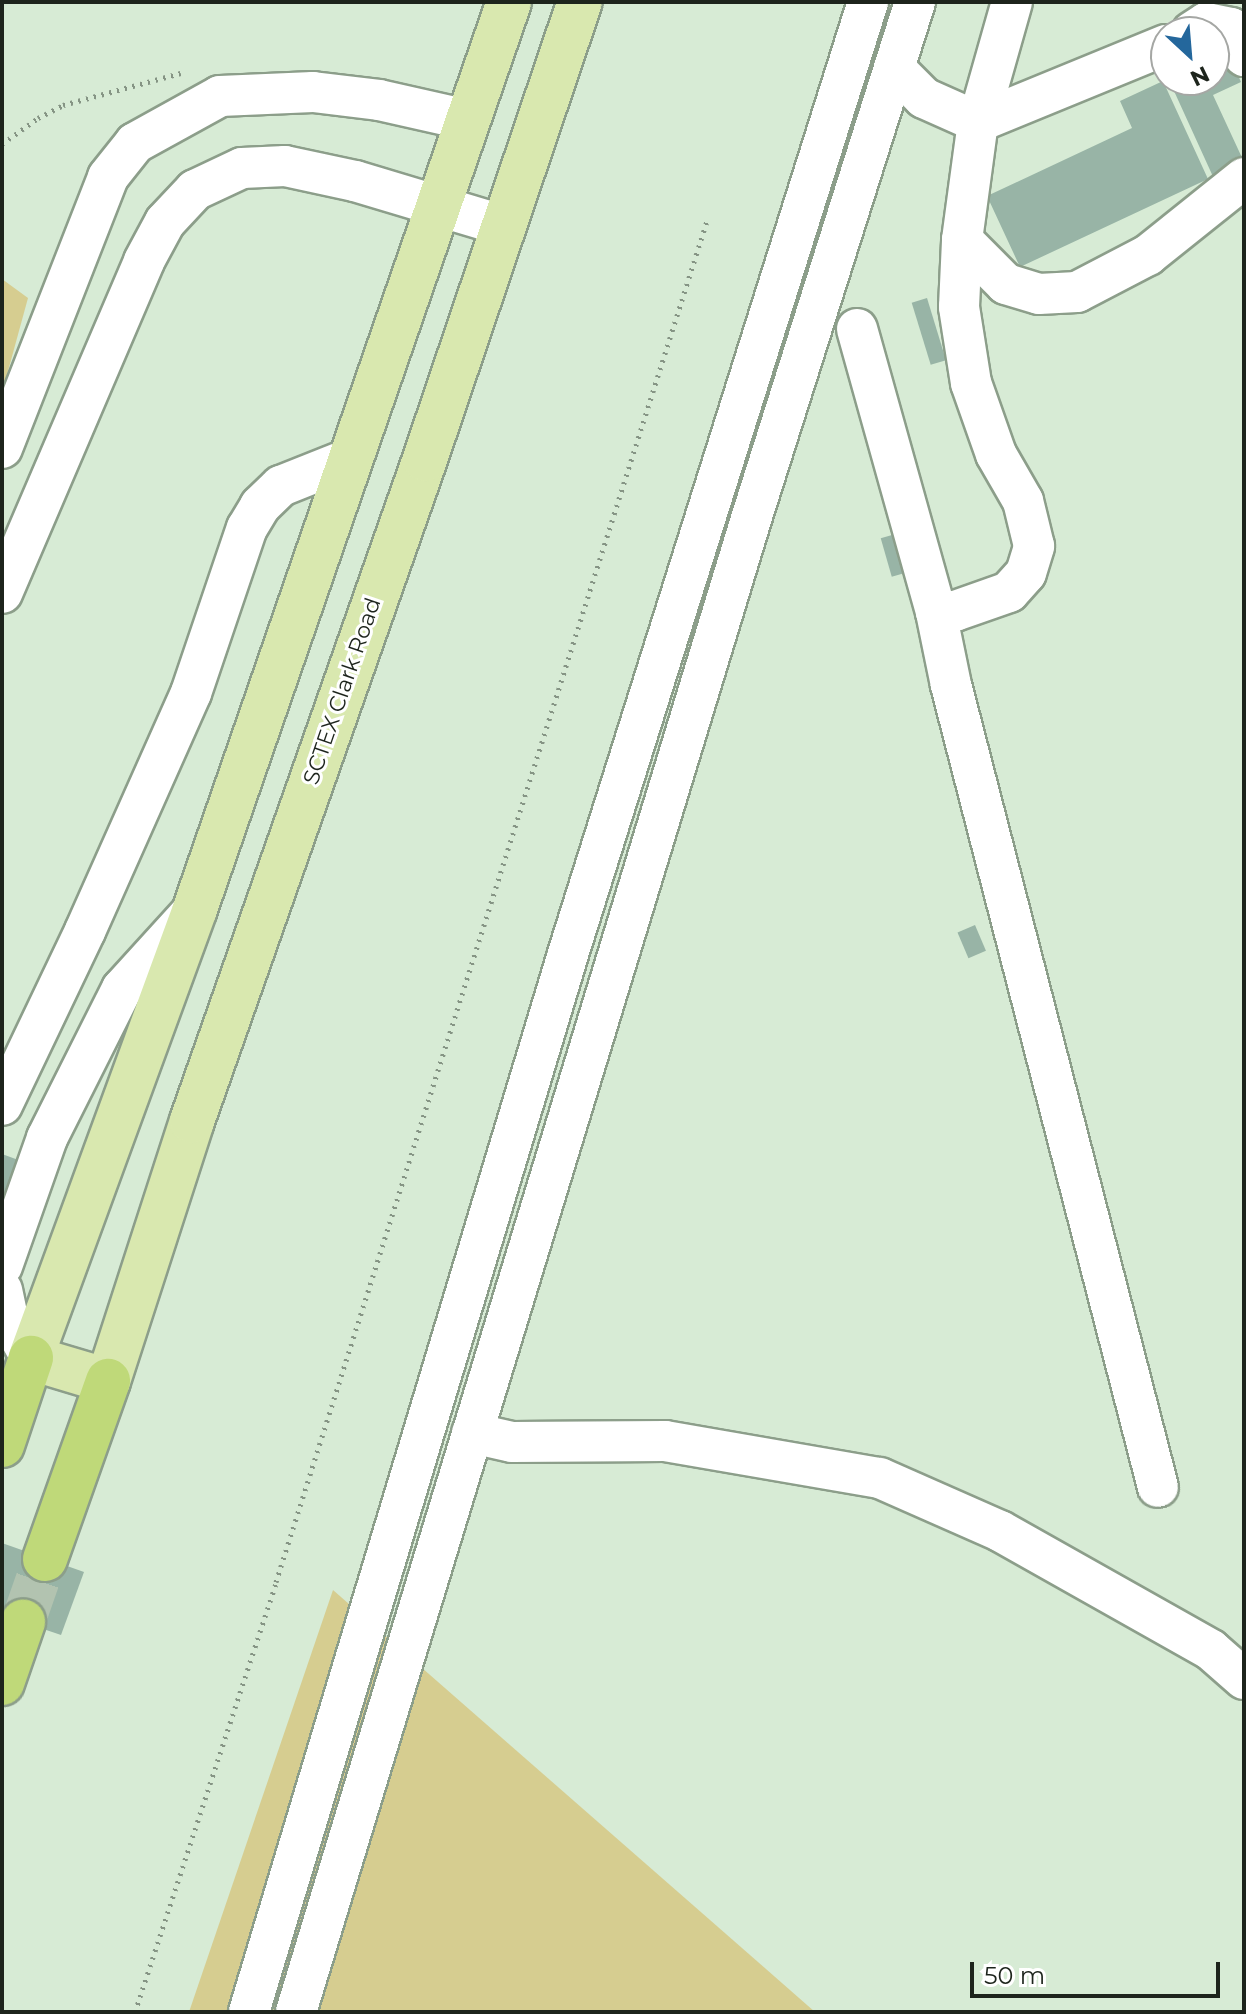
<!DOCTYPE html>
<style>
body{margin:0}
#map{position:relative;width:1246px;height:2014px;overflow:hidden;background:#d7ebd5;font-family:Montserrat,sans-serif}
div>[style]{position:absolute}
[style*='--x']{left:calc(var(--x)*1px);top:calc(var(--y)*1px);width:calc(var(--w)*1px);rotate:calc(var(--a)*1deg)}
.green>*{inset:0;background:#d6cd90}
.building>*{inset:0;background:#98b4a6;transform-origin:0 0}
.highway-tunnel>*{height:44px;margin-top:-22px;transform-origin:0;background:repeating-linear-gradient(90deg,#b2c3b0 0 44px,transparent 0 66px)}
.path>*{height:5px;margin-top:-2.5px;transform-origin:0;background:repeating-linear-gradient(90deg,#859484 0 2px,transparent 0 8px)}
.roads{filter:drop-shadow(2px 0 #8c9e8a) drop-shadow(-2px 0 #8c9e8a) drop-shadow(0 2px #8c9e8a) drop-shadow(0 -2px #8c9e8a)}
.minor>*{height:40px;margin:-20px;padding:0 20px;transform-origin:20px;border-radius:20px;background:#fff}
.major>*{height:44px;margin:-22px;padding:0 22px;transform-origin:22px;border-radius:22px;background:#d9e8af}
.highway>*{height:44px;margin:-22px;padding:0 22px;transform-origin:22px;border-radius:22px;background:#bfd979}
span{translate:-50% -50%;white-space:nowrap;text-align:center;line-height:1.15;-webkit-text-stroke:6px #fff;paint-order:stroke}
.street-label{font-size:22px;color:#1d241c}
.frame{position:absolute;inset:0;border:4px solid #1d241c;pointer-events:none}
.north{position:absolute;left:1150px;top:16px;width:80px;height:80px;box-sizing:border-box;background:#fff;border:2px solid #a5a7a4;border-radius:50%;rotate:154deg;font-size:22px;font-weight:700;line-height:32px;text-align:center;color:#1d241c}
.north::after{content:'';display:block;margin:auto;width:28px;height:36px;background:#24679c;clip-path:polygon(50% 0,100% 100%,50% 72%,0 100%)}
.scale{position:absolute;left:970px;top:1962px;width:250px;height:36px;box-sizing:border-box;border:4px solid #1d241c;border-top:0;padding-left:10px;font-size:24px;line-height:28px;white-space:nowrap;color:#1d241c;-webkit-text-stroke:6px #fff;paint-order:stroke}
</style>
<div id="map">
<div class="green">
<i style="clip-path:polygon(2px 279px,28px 298px,2px 393px)"></i>
<i style="clip-path:polygon(333px 1590px,815px 2012px,189px 2012px)"></i>
</div>
<div class="building">
<i style="clip-path:polygon(1225px 47px,1241px 82px,1213px 95px,1244px 162px,1215px 181px,1169px 80px,1214px 80px,1214px 52px)"></i>
<i style="clip-path:polygon(1163px 81px,1208px 179px,1020px 267px,987px 196px,1132px 128px,1120px 101px)"></i>
<i style="left:927px;top:298px;width:65px;height:16px;rotate:73deg"></i>
<i style="left:899px;top:533px;width:40px;height:19px;rotate:74deg"></i>
<i style="left:975px;top:925px;width:28px;height:19px;rotate:67deg"></i>
<i style="clip-path:polygon(2px 1154px,32px 1165px,2px 1208px)"></i>
<i style="clip-path:polygon(2px 1543px,84px 1572px,61px 1635px,2px 1615px)"></i>
</div>
<div class="highway-tunnel">
<i style="--x:23;--y:1622;--w:67;--a:-70.8"></i>
</div>
<div class="path">
<i style="--x:2;--y:144;--w:44;--a:-35.8"></i>
<i style="--x:38;--y:118;--w:28;--a:-27"></i>
<i style="--x:63;--y:105;--w:122;--a:-15.2"></i>
<i style="--x:135;--y:2012;--w:453;--a:-71.8"></i>
<i style="--x:276;--y:1582;--w:1428;--a:-72.43"></i>
</div>
<div class="roads">
<div class="minor">
<i style="--x:1192;--y:32;--w:17;--a:-33"></i>
<i style="--x:1206;--y:23;--w:25;--a:11"></i>
<i style="--x:1231;--y:28;--w:31;--a:65"></i>
<i style="--x:894;--y:68;--w:42;--a:45"></i>
<i style="--x:924;--y:98;--w:59;--a:24"></i>
<i style="--x:978;--y:122;--w:203;--a:-22.3"></i>
<i style="--x:962;--y:240;--w:62;--a:45"></i>
<i style="--x:1006;--y:284;--w:34;--a:17"></i>
<i style="--x:1039;--y:294;--w:38;--a:-3"></i>
<i style="--x:1077;--y:292;--w:80;--a:-27.5"></i>
<i style="--x:1148;--y:255;--w:123;--a:-38.7"></i>
<i style="--x:857;--y:329;--w:294;--a:74.4"></i>
<i style="--x:936;--y:612;--w:75;--a:78.4"></i>
<i style="--x:951;--y:685;--w:828;--a:75.53"></i>
<i style="--x:2;--y:448;--w:291;--a:-68.6"></i>
<i style="--x:108;--y:177;--w:43;--a:-51.5"></i>
<i style="--x:135;--y:143;--w:97;--a:-28.9"></i>
<i style="--x:220;--y:96;--w:93;--a:-2.5"></i>
<i style="--x:313;--y:92;--w:66;--a:6.9"></i>
<i style="--x:379;--y:100;--w:91;--a:12.7"></i>
<i style="--x:2;--y:593;--w:361;--a:-66.8"></i>
<i style="--x:144;--y:261;--w:44;--a:-61.7"></i>
<i style="--x:165;--y:222;--w:44;--a:-46.8"></i>
<i style="--x:195;--y:190;--w:52;--a:-25.1"></i>
<i style="--x:242;--y:168;--w:43;--a:-2.7"></i>
<i style="--x:285;--y:166;--w:72;--a:12.1"></i>
<i style="--x:355;--y:181;--w:157;--a:16.7"></i>
<i style="--x:936;--y:612;--w:19;--a:-3"></i>
<i style="--x:955;--y:611;--w:57;--a:-19.4"></i>
<i style="--x:1009;--y:592;--w:25;--a:-48"></i>
<i style="--x:1026;--y:573;--w:28;--a:-73"></i>
<i style="--x:1034;--y:546;--w:46;--a:-103.7"></i>
<i style="--x:1023;--y:501;--w:54;--a:-119.9"></i>
<i style="--x:996;--y:454;--w:75;--a:-109.4"></i>
<i style="--x:971;--y:383;--w:77;--a:-99"></i>
<i style="--x:959;--y:307;--w:67;--a:-87.4"></i>
<i style="--x:962;--y:240;--w:119;--a:-82.3"></i>
<i style="--x:978;--y:122;--w:125;--a:-74.2"></i>
<i style="--x:2;--y:1105;--w:193;--a:-64.5"></i>
<i style="--x:85;--y:931;--w:261;--a:-66"></i>
<i style="--x:191;--y:693;--w:174;--a:-71.3"></i>
<i style="--x:247;--y:528;--w:26;--a:-59"></i>
<i style="--x:260;--y:506;--w:29;--a:-44"></i>
<i style="--x:281;--y:486;--w:75;--a:-21.8"></i>
<i style="--x:2;--y:1266;--w:136;--a:-70.6"></i>
<i style="--x:47;--y:1138;--w:167;--a:-63.3"></i>
<i style="--x:122;--y:989;--w:104;--a:-47.7"></i>
<i style="--x:2;--y:1290;--w:25;--a:78"></i>
<i style="--x:7;--y:1314;--w:50;--a:61.4"></i>
<i style="--x:472;--y:1433;--w:41;--a:12.7"></i>
<i style="--x:512;--y:1442;--w:153;--a:-0.4"></i>
<i style="--x:665;--y:1441;--w:218;--a:9.8"></i>
<i style="--x:880;--y:1478;--w:131;--a:23.8"></i>
<i style="--x:1000;--y:1531;--w:242;--a:29.4"></i>
<i style="--x:1211;--y:1650;--w:44;--a:41.3"></i>
<i style="--x:249;--y:2012;--w:1105;--a:-73.22"></i>
<i style="--x:568;--y:954;--w:998;--a:-72.51"></i>
<i style="--x:296;--y:2012;--w:1564;--a:-73.05"></i>
<i style="--x:752;--y:516;--w:539;--a:-72.41"></i>
</div>
<div class="major">
<i style="--x:509;--y:2;--w:960;--a:109.1"></i>
<i style="--x:195;--y:909;--w:478;--a:110.1"></i>
<i style="--x:31;--y:1358;--w:80;--a:16.6"></i>
<i style="--x:108;--y:1381;--w:273;--a:-72.1"></i>
<i style="--x:192;--y:1121;--w:702;--a:-70.61"></i>
<i style="--x:425;--y:459;--w:483;--a:-71.3"></i>
</div>
<div class="highway">
<i style="--x:2;--y:1445;--w:92;--a:-71.6"></i>
<i style="--x:45;--y:1559;--w:189;--a:-70.5"></i>
<i style="--x:2;--y:1683;--w:65;--a:-71"></i>
</div>
</div>
<div class="street-label">
<span style="left:342px;top:691px;rotate:-71deg">SCTEX Clark Road</span>
</div>
<div class="frame"></div>
<div class="north">N</div>
<div class="scale">50 m</div>
</div>
